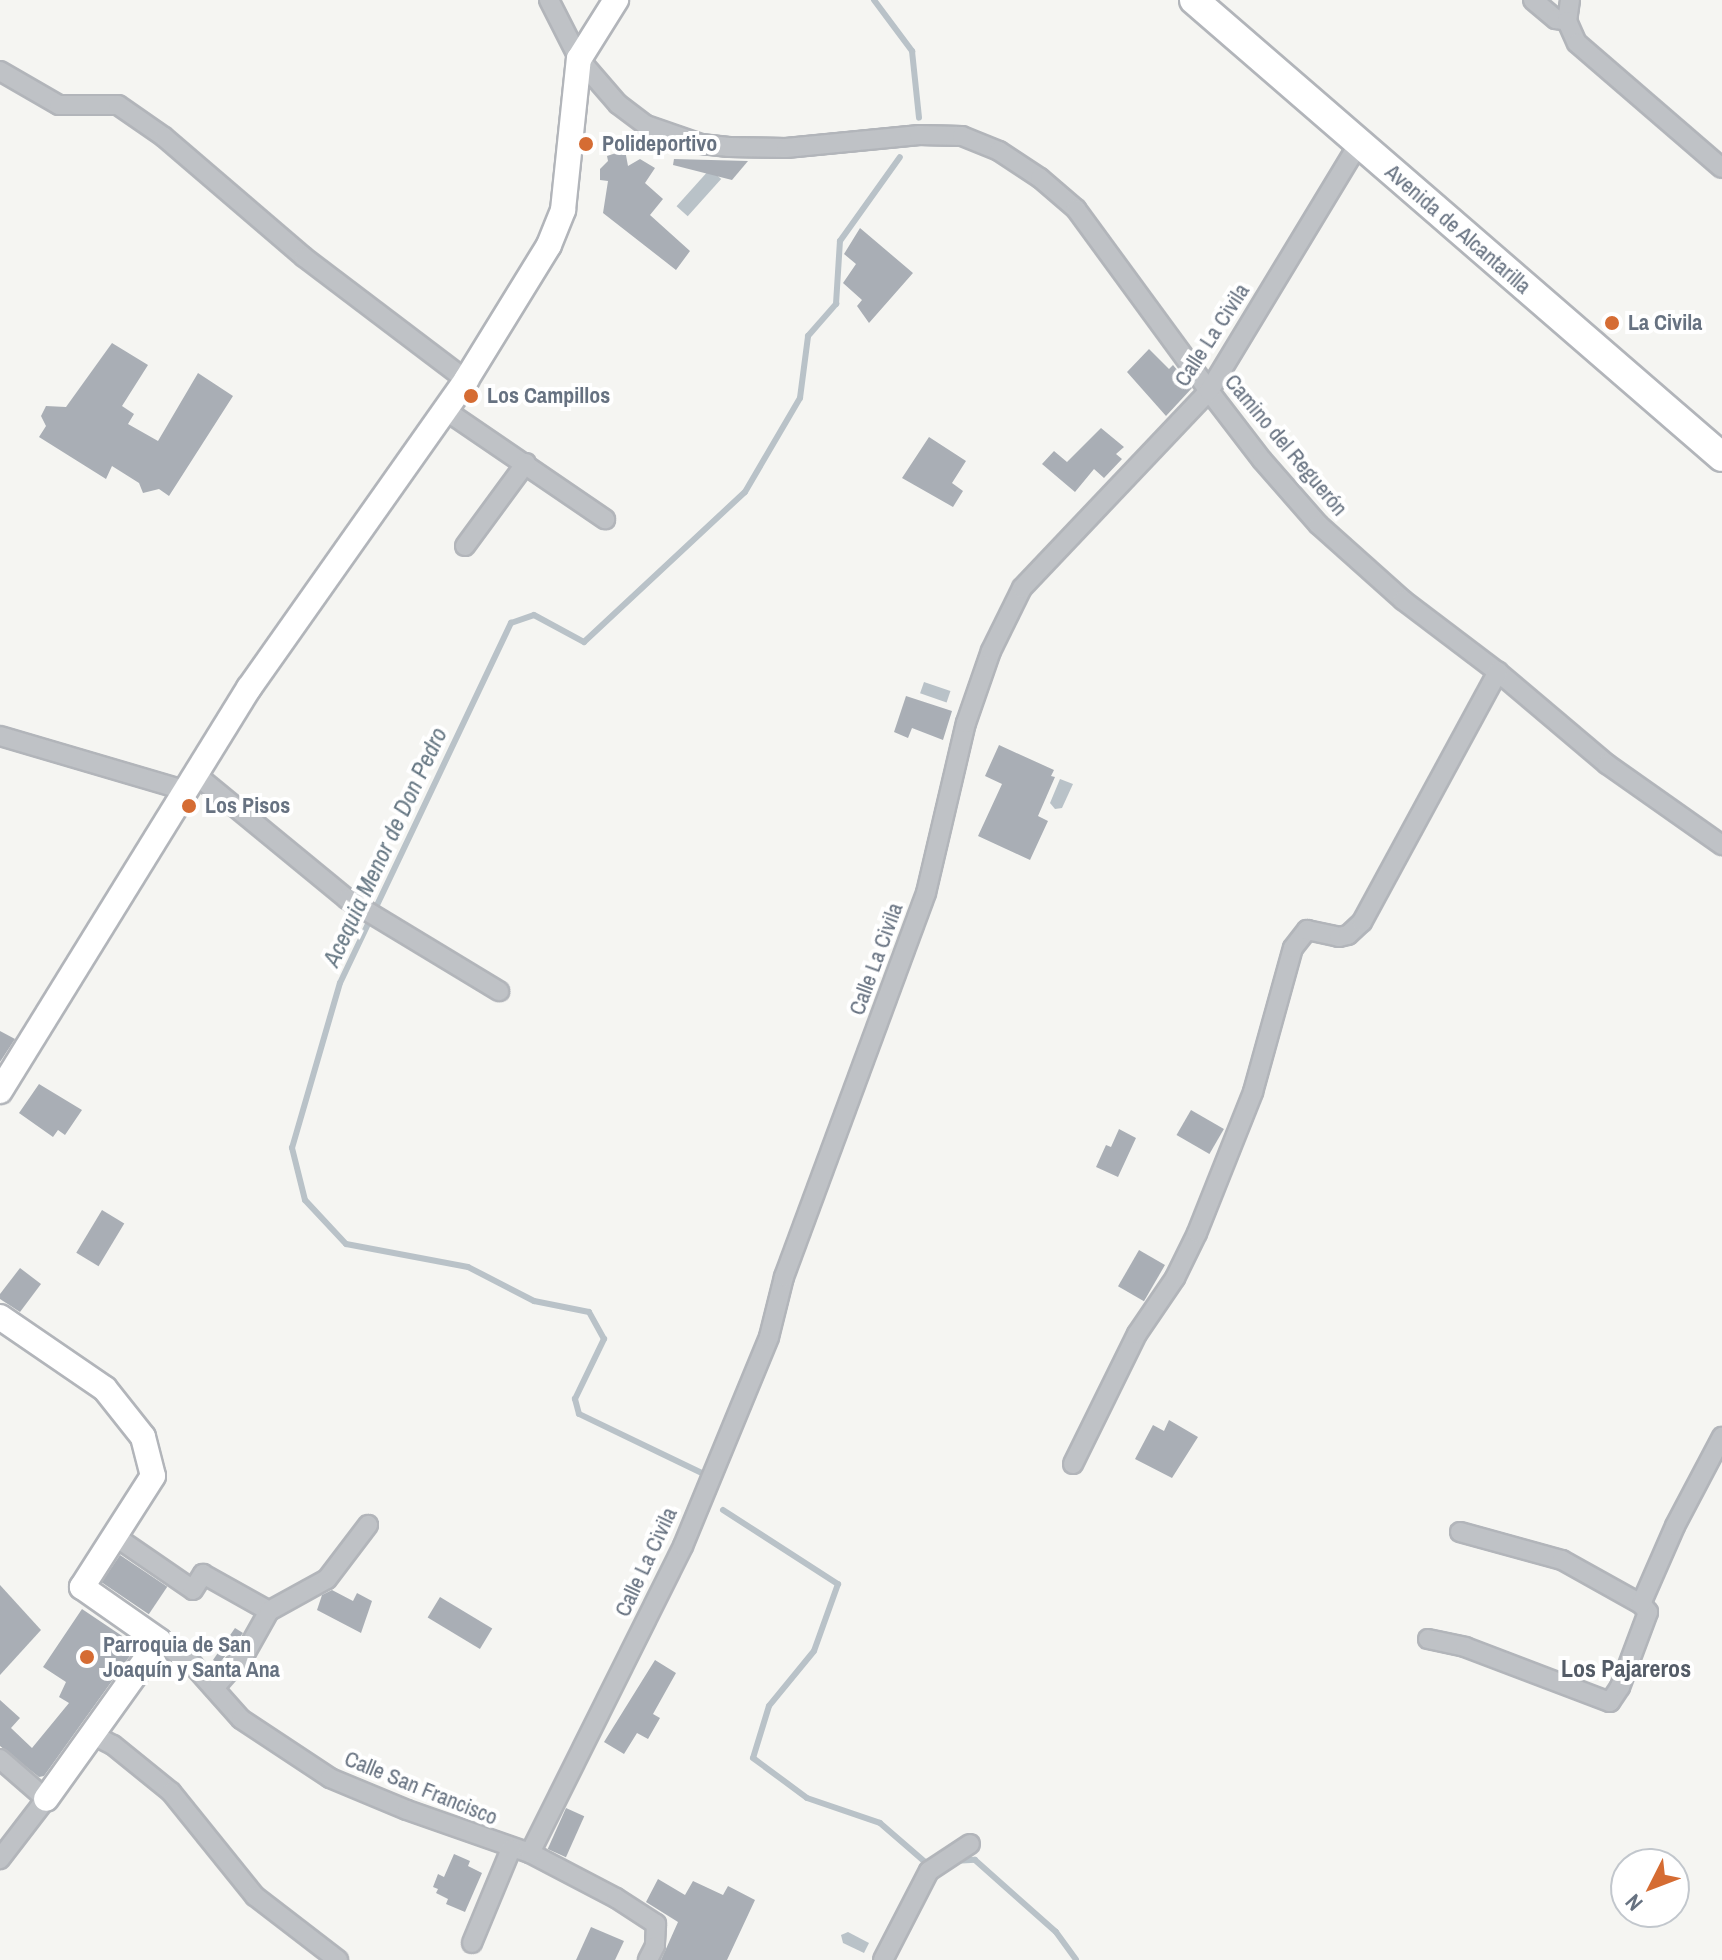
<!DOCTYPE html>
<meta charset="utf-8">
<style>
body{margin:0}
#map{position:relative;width:1722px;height:1960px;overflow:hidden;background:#f5f5f2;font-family:"Archivo Narrow",sans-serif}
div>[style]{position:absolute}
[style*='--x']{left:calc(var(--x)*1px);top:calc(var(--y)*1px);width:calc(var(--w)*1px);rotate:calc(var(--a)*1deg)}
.water>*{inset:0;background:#b9c2c8;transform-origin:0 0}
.stream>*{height:6px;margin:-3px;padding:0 3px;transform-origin:3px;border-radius:3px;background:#b9c2c8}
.building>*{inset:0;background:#a9aeb5;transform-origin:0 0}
.roads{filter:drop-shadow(2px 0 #b2b5ba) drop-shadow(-2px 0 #b2b5ba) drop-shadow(0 2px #b2b5ba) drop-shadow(0 -2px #b2b5ba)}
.street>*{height:18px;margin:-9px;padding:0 9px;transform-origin:9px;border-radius:9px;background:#bfc2c6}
.secondary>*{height:24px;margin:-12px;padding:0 12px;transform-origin:12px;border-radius:12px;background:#fff}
.primary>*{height:28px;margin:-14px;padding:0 14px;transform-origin:14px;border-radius:14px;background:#fff}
.dots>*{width:22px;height:22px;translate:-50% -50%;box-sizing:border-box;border:4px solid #fff;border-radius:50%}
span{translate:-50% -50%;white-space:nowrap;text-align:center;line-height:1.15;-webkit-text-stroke:8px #fff;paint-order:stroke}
.poi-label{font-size:22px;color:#677281;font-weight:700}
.left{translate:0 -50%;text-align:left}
.street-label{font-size:22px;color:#677281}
.water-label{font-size:24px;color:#687985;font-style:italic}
.neighbourhood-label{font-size:24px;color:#545c67;font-weight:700}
.north{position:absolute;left:1610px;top:1848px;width:80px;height:80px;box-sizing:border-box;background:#fff;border:2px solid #c2c7cd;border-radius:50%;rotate:228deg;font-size:22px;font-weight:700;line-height:32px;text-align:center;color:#677281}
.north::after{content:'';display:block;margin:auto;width:28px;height:36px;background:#d56c33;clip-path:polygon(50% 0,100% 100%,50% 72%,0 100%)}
</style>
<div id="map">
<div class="water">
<i style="left:710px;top:169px;width:15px;height:50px;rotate:42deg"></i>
<i style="left:924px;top:682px;width:28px;height:12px;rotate:19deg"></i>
<i style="clip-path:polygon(1060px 779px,1073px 784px,1062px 808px,1055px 809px,1050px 803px)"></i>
<i style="clip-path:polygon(848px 1932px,869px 1943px,864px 1953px,843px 1943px,841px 1935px)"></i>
</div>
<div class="stream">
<i style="--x:874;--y:0;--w:64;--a:53.3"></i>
<i style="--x:912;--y:51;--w:67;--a:84"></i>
<i style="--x:706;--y:1475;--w:141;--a:-154.3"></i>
<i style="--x:579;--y:1414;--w:16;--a:-105"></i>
<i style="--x:575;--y:1399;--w:67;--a:-64.2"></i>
<i style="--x:604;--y:1339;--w:31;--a:-119"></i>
<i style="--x:589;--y:1312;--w:56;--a:-168.7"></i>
<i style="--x:534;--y:1301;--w:74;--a:-152.7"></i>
<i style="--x:468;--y:1267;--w:124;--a:-169.3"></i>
<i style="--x:346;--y:1244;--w:60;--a:-133"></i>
<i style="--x:305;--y:1200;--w:54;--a:-104"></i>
<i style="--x:292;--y:1148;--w:172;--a:-73.8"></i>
<i style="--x:340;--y:983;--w:399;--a:-64.6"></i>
<i style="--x:511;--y:623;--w:24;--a:-19"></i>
<i style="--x:534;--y:615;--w:57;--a:28.4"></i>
<i style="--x:584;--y:642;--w:220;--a:-43"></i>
<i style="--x:745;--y:492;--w:109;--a:-59.7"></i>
<i style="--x:800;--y:398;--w:63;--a:-82.6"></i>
<i style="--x:808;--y:336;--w:43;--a:-48.8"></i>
<i style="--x:836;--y:304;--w:63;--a:-86.4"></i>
<i style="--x:840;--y:241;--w:103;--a:-54.5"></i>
<i style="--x:723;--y:1510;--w:137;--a:32.8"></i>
<i style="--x:838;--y:1584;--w:71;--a:109.7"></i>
<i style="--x:814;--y:1651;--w:71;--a:129.3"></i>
<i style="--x:769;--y:1706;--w:54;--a:107.1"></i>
<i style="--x:753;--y:1758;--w:67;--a:36.5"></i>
<i style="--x:807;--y:1798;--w:77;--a:18.9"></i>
<i style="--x:880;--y:1823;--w:60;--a:40.9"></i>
<i style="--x:925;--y:1862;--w:9;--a:-6"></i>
<i style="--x:953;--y:1861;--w:22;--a:-3"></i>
<i style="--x:975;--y:1860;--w:108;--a:41.6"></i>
<i style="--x:1056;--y:1932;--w:34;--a:54"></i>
</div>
<div class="building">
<i style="clip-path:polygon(625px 150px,628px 166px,640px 159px,655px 168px,645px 183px,663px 199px,650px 215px,690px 251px,676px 270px,603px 213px,608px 181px,600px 180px,600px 169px,608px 161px,607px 156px)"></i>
<i style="clip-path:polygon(674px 159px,748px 161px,732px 180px,673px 165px)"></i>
<i style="clip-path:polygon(860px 228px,913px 273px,869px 323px,857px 306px,862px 300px,843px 283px,856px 264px,844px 254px)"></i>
<i style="clip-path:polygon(112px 343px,148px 365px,122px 406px,134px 414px,128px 424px,158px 441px,198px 373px,233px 396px,169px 496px,159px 489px,143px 493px,139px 483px,112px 466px,106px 479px,39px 437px,46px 426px,41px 416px,46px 406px,66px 407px)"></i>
<i style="clip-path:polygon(1149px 349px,1169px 369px,1173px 365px,1192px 388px,1166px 416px,1127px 372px)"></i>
<i style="clip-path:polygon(1101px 428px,1124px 447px,1116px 454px,1122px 459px,1104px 478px,1094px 469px,1075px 492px,1042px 464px,1054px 451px,1067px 462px)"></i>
<i style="clip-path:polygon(929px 437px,966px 461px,952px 483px,963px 491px,953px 507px,902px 478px)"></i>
<i style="clip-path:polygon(906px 696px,952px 711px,943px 740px,912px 728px,908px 738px,894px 732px)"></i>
<i style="clip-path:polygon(999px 745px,1054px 770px,1051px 776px,1055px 777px,1038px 816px,1048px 821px,1030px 860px,978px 836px,1002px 784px,985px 776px)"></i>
<i style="clip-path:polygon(0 1031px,15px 1039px,0 1062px)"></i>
<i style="clip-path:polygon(39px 1084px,82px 1110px,65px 1135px,58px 1130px,53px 1137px,19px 1113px)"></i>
<i style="left:1191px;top:1110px;width:38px;height:29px;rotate:30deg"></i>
<i style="clip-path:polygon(1119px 1129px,1136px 1138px,1118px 1177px,1096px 1167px,1106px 1145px,1111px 1147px)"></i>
<i style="left:102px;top:1210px;width:26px;height:50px;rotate:31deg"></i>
<i style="left:1139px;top:1250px;width:30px;height:42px;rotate:30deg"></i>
<i style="clip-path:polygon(20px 1268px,41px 1284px,20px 1312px,0 1299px,0 1294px)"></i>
<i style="clip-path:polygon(1169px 1420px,1198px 1437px,1172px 1478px,1135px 1459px,1153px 1425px,1164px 1431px)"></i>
<i style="left:120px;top:1555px;width:57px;height:33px;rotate:34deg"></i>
<i style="clip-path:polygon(0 1585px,41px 1630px,0 1675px)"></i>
<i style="clip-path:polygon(332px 1590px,353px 1601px,357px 1593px,372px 1601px,361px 1633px,317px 1610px,322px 1595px)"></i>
<i style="left:440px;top:1597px;width:61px;height:24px;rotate:31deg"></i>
<i style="clip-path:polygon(82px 1609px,137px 1646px,44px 1776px,39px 1777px,0 1746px,0 1700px,20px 1718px,11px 1728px,32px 1748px,69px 1703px,59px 1697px,66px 1682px,43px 1667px)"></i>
<i style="clip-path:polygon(235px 1628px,243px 1633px,219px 1664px,213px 1660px)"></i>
<i style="clip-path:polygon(655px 1660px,676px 1673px,653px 1714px,660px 1718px,648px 1739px,637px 1733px,624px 1754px,604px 1742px)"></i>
<i style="left:566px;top:1808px;width:20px;height:45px;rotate:24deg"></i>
<i style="clip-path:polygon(454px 1854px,470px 1861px,468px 1866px,482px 1873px,465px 1912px,446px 1904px,448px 1899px,436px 1893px,438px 1889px,433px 1887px,438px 1874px,444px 1877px)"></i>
<i style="clip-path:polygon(658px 1879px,685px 1895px,693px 1881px,723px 1895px,728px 1886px,755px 1900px,727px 1960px,661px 1960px,678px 1922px,646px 1902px)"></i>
<i style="clip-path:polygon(591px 1927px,624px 1941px,615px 1960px,576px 1960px)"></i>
</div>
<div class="roads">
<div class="street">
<i style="--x:549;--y:0;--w:66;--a:63"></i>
<i style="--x:579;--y:59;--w:60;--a:49.1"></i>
<i style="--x:618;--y:104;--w:35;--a:37"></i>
<i style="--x:646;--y:125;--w:58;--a:19.1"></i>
<i style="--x:701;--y:144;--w:28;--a:6"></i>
<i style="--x:729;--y:147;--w:57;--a:1"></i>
<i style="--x:786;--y:148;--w:134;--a:-5.6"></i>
<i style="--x:919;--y:135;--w:43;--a:1.3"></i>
<i style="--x:962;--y:136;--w:40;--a:22"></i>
<i style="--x:999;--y:151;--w:49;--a:33.4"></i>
<i style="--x:1040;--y:178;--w:48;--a:40.7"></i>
<i style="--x:1076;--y:209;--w:225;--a:53.8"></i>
<i style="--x:1209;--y:391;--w:87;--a:52.5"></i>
<i style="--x:1262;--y:460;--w:86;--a:48.8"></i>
<i style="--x:1319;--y:525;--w:113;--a:41.8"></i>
<i style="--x:1403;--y:600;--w:119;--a:37.2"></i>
<i style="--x:1498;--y:672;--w:143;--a:40.2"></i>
<i style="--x:1607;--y:764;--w:141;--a:35.2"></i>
<i style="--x:1533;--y:0;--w:30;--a:40"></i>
<i style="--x:1556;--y:19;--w:11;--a:10"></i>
<i style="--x:1570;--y:0;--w:21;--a:98"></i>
<i style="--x:1567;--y:21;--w:24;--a:66"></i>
<i style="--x:1577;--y:43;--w:191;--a:40.8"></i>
<i style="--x:0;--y:71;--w:68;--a:30"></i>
<i style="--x:59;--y:105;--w:59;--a:0"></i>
<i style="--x:118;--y:105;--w:56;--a:34.8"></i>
<i style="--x:164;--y:137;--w:184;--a:40.6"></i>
<i style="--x:304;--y:257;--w:203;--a:37.2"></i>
<i style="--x:445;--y:410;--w:194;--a:34.3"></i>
<i style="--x:465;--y:546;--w:103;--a:-53.7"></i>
<i style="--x:0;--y:736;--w:191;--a:16.4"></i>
<i style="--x:195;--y:774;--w:197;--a:39.4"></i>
<i style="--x:347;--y:899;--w:178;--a:31.2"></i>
<i style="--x:1073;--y:1464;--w:145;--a:-63.8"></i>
<i style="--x:1137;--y:1334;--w:68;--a:-55.8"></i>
<i style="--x:1175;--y:1278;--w:50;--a:-63.9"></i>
<i style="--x:1197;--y:1233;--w:152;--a:-68.3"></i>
<i style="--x:1253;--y:1092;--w:149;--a:-74.5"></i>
<i style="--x:1293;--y:948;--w:23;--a:-52"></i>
<i style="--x:1307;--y:930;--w:33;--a:12"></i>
<i style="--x:1339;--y:937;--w:9;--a:-13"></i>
<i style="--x:1348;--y:935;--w:19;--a:-43"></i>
<i style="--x:1362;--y:922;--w:285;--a:-61.5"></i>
<i style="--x:1460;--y:1532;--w:106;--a:15.4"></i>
<i style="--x:1562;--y:1560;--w:90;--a:29.1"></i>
<i style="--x:116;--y:1537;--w:93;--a:34.5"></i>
<i style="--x:193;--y:1590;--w:19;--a:-58"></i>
<i style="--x:203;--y:1574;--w:76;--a:29.3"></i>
<i style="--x:1428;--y:1639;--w:38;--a:12"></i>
<i style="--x:1465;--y:1647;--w:155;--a:20.8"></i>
<i style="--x:1610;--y:1702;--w:18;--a:-56"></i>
<i style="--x:1620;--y:1687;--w:80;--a:-69.5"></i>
<i style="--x:1648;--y:1612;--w:11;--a:-131"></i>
<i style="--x:1641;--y:1604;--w:85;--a:-66.4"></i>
<i style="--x:1675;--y:1526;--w:101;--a:-62.2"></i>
<i style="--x:159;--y:1641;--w:42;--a:35.2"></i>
<i style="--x:193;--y:1665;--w:72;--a:48.4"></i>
<i style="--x:241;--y:1719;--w:107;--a:33.5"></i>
<i style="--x:330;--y:1778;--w:83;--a:22.6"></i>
<i style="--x:407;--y:1810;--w:130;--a:19.3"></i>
<i style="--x:530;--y:1853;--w:97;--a:27.6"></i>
<i style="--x:616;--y:1898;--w:48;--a:33"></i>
<i style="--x:656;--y:1924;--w:22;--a:93"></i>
<i style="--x:655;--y:1946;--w:16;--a:117"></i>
<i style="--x:214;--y:1688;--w:48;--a:-48.4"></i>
<i style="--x:246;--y:1652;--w:47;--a:-60.7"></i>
<i style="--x:269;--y:1611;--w:66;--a:-28.9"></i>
<i style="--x:327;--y:1579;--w:68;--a:-52.8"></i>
<i style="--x:95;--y:1736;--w:20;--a:27"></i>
<i style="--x:113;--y:1745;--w:75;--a:39"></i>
<i style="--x:171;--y:1792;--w:134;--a:51.1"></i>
<i style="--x:255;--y:1896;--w:105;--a:37.6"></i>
<i style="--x:0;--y:1759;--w:61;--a:41"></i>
<i style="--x:46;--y:1799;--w:76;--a:127.5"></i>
<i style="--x:530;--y:1853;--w:343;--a:-63.5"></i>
<i style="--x:683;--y:1546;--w:226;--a:-67.6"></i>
<i style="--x:769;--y:1337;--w:62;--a:-76"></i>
<i style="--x:784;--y:1277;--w:409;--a:-69.7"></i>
<i style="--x:926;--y:893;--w:175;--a:-76.8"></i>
<i style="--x:966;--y:723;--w:76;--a:-70.9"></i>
<i style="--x:991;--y:651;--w:70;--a:-63.8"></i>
<i style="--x:1022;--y:588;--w:272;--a:-46.5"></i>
<i style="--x:1209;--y:391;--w:290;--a:-58.8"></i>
<i style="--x:472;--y:1943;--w:102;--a:-67.5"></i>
<i style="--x:883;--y:1960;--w:100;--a:-62.7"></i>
<i style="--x:929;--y:1871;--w:49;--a:-33.4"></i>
</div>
<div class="secondary">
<i style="--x:0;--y:1091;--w:474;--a:-58.3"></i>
<i style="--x:249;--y:688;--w:377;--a:-54.8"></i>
<i style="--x:466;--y:380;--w:158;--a:-58.4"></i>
<i style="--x:549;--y:245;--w:38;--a:-68"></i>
<i style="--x:563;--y:210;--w:152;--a:-84"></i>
<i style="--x:579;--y:59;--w:70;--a:-57.9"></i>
<i style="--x:0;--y:1317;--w:127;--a:34.4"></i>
<i style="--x:105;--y:1389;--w:61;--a:51.6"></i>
<i style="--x:143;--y:1437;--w:40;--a:75.6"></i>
<i style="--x:153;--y:1476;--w:132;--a:122.6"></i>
<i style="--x:82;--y:1587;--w:94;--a:35"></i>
<i style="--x:159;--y:1641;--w:194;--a:125.6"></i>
</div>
<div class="primary">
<i style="--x:1194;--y:0;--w:698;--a:40.88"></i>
</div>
</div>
<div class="dots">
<i style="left:586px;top:144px;background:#d56c33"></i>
<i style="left:1612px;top:323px;background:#d56c33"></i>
<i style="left:471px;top:396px;background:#d56c33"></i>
<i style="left:189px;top:806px;background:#d56c33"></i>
<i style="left:87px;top:1657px;background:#d56c33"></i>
</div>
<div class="poi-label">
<span class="left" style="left:602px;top:144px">Polideportivo</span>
<span class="left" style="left:1628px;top:323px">La Civila</span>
<span class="left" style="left:487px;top:396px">Los Campillos</span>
<span class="left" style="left:205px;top:806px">Los Pisos</span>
<span class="left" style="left:103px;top:1657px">Parroquia de San<br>Joaquín y Santa Ana</span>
</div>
<div class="street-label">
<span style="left:1458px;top:229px;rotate:41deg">Avenida de Alcantarilla</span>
<span style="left:1212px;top:335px;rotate:-57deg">Calle La Civila</span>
<span style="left:1286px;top:445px;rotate:50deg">Camino del Reguerón</span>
<span style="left:876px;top:959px;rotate:-70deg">Calle La Civila</span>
<span style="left:646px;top:1562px;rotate:-65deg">Calle La Civila</span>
<span style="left:421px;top:1788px;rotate:22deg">Calle San Francisco</span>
</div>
<div class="water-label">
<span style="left:385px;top:847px;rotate:-65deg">Acequia Menor de Don Pedro</span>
</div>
<div class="neighbourhood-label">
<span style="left:1626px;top:1669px">Los Pajareros</span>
</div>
<div class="north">N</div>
</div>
